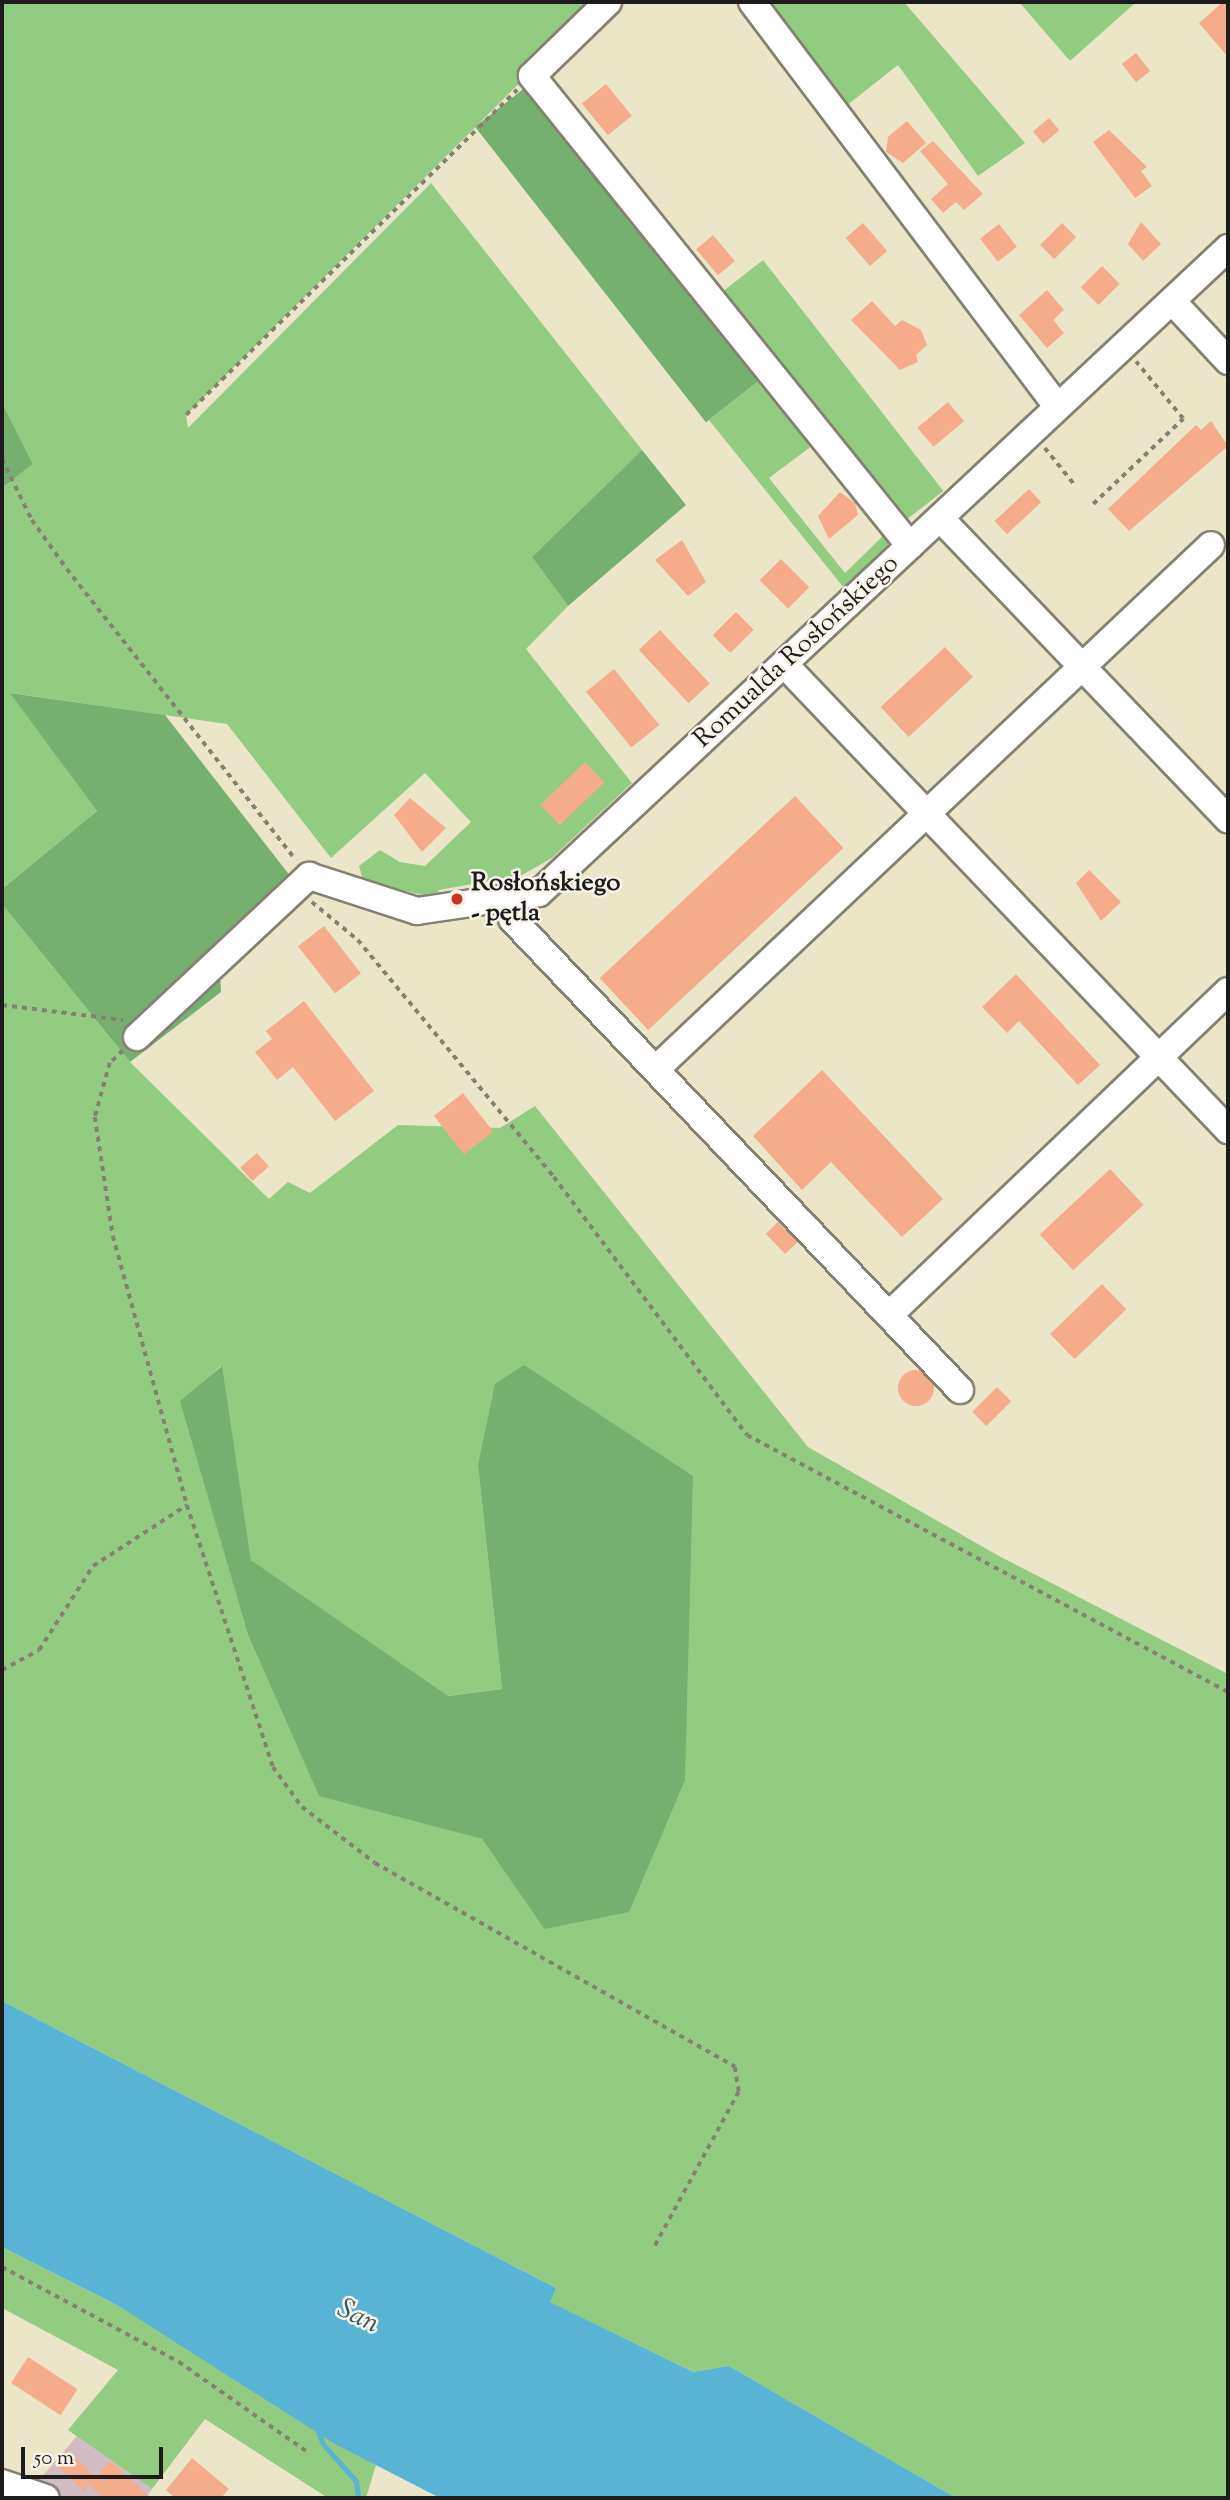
<!DOCTYPE html>
<meta charset="utf-8">
<style>
body{margin:0}
#map{position:relative;width:1230px;height:2500px;overflow:hidden;background:#ece6c8;font-family:"Sorts Mill Goudy",serif}
div>[style]{position:absolute}
[style*='--x']{left:calc(var(--x)*1px);top:calc(var(--y)*1px);width:calc(var(--w)*1px);rotate:calc(var(--a)*1deg)}
.industrial>*{inset:0;background:#d2bdc5}
.green>*{inset:0;background:#92cc80;transform-origin:0 0}
.forest>*{inset:0;background:#75b06e;transform-origin:0 0}
.water>*{inset:0;background:#58b3d5}
.stream>*{height:5px;margin:-2.5px;padding:0 2.5px;transform-origin:2.5px;border-radius:2.5px;background:#58b3d5}
.building>*{inset:0;background:#f4ac8a;transform-origin:0 0}
.round{border-radius:50%}
.path>*{height:3.5px;margin-top:-1.75px;transform-origin:0;background:repeating-linear-gradient(90deg,#848172 0 5px,transparent 0 10px)}
.roads{filter:drop-shadow(2px 0 #848172) drop-shadow(-2px 0 #848172) drop-shadow(0 2px #848172) drop-shadow(0 -2px #848172)}
.minor>*{height:26px;margin:-13px;padding:0 13px;transform-origin:13px;border-radius:13px;background:#fff}
.dots>*{width:19px;height:19px;translate:-50% -50%;box-sizing:border-box;border:4px solid #f7f3e8;border-radius:50%}
span{translate:-50% -50%;white-space:nowrap;text-align:center;line-height:1.15;-webkit-text-stroke:5px #f7f3e8;paint-order:stroke}
.street-label{font-size:26px;color:#1c1c1c}
.poi-label{font-size:26px;color:#1c1c1c;font-weight:700}
.left{translate:0 -50%;text-align:left}
.water-label{font-size:28px;color:#345866;font-style:italic}
.frame{position:absolute;inset:0;border:4px solid #1c1c1c;pointer-events:none}
.scale{position:absolute;left:21px;top:2447px;width:142px;height:32px;box-sizing:border-box;border:4px solid #1c1c1c;border-top:0;padding-left:9px;font-size:21px;line-height:24px;white-space:nowrap;color:#1c1c1c;-webkit-text-stroke:5px #f7f3e8;paint-order:stroke}
</style>
<div id="map">
<div class="industrial">
<i style="clip-path:polygon(77px 2436px,152px 2489px,145px 2498px,65px 2498px,34px 2486px)"></i>
</div>
<div class="green">
<i style="clip-path:polygon(2px 2px,601px 2px,186px 415px,188px 428px,431px 183px,642px 450px,532px 557px,568px 606px,526px 649px,632px 783px,552px 858px,522px 875px,439px 890px,434px 898px,363px 880px,359px 866px,380px 850px,400px 862px,425px 866px,471px 822px,425px 773px,331px 858px,227px 724px,11px 693px,97px 811px,2px 889px,2px 488px,33px 464px,2px 403px)"></i>
<i style="clip-path:polygon(762px 2px,904px 2px,1025px 143px,978px 176px,898px 65px,846px 106px)"></i>
<i style="clip-path:polygon(1019px 2px,1132px 2px,1134px 4px,1070px 61px)"></i>
<i style="left:763px;top:260px;width:293px;height:58px;rotate:52deg"></i>
<i style="clip-path:polygon(764px 377px,817px 442px,769px 478px,845px 573px,888px 531px,894px 539px,844px 588px,709px 420px)"></i>
<i style="clip-path:polygon(evenodd,2px 904px,130px 1062px,269px 1199px,288px 1182px,310px 1193px,398px 1125px,500px 1128px,535px 1106px,808px 1447px,999px 1556px,1228px 1674px,1228px 2498px,956px 2498px,729px 2366px,693px 2372px,549px 2302px,556px 2288px,2px 2001px,2px 904px,221px 1366px,251px 1560px,447px 1696px,502px 1689px,478px 1465px,544px 1929px,482px 1839px,319px 1795px,248px 1635px,181px 1402px,221px 1366px)"></i>
<i style="clip-path:polygon(2px 2247px,117px 2305px,376px 2465px,366px 2498px,328px 2498px,205px 2419px,152px 2489px,68px 2430px,118px 2370px,2px 2308px)"></i>
</div>
<div class="forest">
<i style="left:531px;top:83px;width:375px;height:71px;rotate:52deg"></i>
<i style="clip-path:polygon(2px 403px,33px 464px,2px 488px)"></i>
<i style="clip-path:polygon(642px 450px,686px 505px,568px 606px,532px 557px)"></i>
<i style="clip-path:polygon(10px 693px,165px 715px,298px 886px,220px 973px,221px 992px,130px 1062px,2px 904px,2px 889px,97px 811px)"></i>
<i style="clip-path:polygon(524px 1365px,693px 1476px,685px 1780px,629px 1912px,544px 1929px,482px 1839px,319px 1796px,248px 1635px,180px 1401px,222px 1366px,251px 1560px,448px 1696px,502px 1689px,478px 1465px,495px 1384px)"></i>
</div>
<div class="water">
<i style="clip-path:polygon(2px 2001px,556px 2288px,550px 2302px,693px 2372px,729px 2366px,956px 2498px,440px 2498px,335px 2444px,117px 2305px,2px 2247px)"></i>
</div>
<div class="stream">
<i style="--x:316;--y:2426;--w:19;--a:69"></i>
<i style="--x:323;--y:2444;--w:50;--a:48.3"></i>
<i style="--x:356;--y:2481;--w:17;--a:83"></i>
</div>
<div class="building">
<i style="clip-path:polygon(1223px 2px,1228px 2px,1228px 57px,1199px 23px)"></i>
<i style="left:1136px;top:53px;width:23px;height:18px;rotate:52deg"></i>
<i style="left:606px;top:84px;width:41px;height:31px;rotate:51deg"></i>
<i style="left:1049px;top:118px;width:16px;height:21px;rotate:50deg"></i>
<i style="clip-path:polygon(907px 121px,926px 143px,903px 163px,886px 152px,888px 137px)"></i>
<i style="clip-path:polygon(1109px 130px,1147px 167px,1141px 171px,1152px 186px,1135px 198px,1093px 142px)"></i>
<i style="clip-path:polygon(933px 141px,983px 194px,964px 210px,956px 202px,943px 213px,931px 199px,948px 184px,920px 151px)"></i>
<i style="clip-path:polygon(1141px 222px,1161px 244px,1143px 261px,1128px 244px)"></i>
<i style="left:863px;top:223px;width:37px;height:23px;rotate:49deg"></i>
<i style="left:1062px;top:223px;width:20px;height:31px;rotate:45deg"></i>
<i style="left:999px;top:224px;width:29px;height:24px;rotate:52deg"></i>
<i style="left:713px;top:235px;width:34px;height:22px;rotate:50deg"></i>
<i style="left:1102px;top:266px;width:25px;height:30px;rotate:45deg"></i>
<i style="clip-path:polygon(1047px 290px,1064px 310px,1053px 320px,1064px 333px,1047px 348px,1019px 315px)"></i>
<i style="clip-path:polygon(872px 301px,895px 326px,902px 320px,921px 330px,927px 345px,916px 355px,918px 362px,900px 370px,851px 320px)"></i>
<i style="left:948px;top:402px;width:25px;height:40px;rotate:50deg"></i>
<i style="clip-path:polygon(1211px 421px,1228px 446px,1129px 531px,1108px 509px,1196px 425px,1201px 430px)"></i>
<i style="left:1029px;top:489px;width:18px;height:47px;rotate:47deg"></i>
<i style="clip-path:polygon(840px 492px,855px 503px,858px 515px,829px 539px,818px 516px)"></i>
<i style="clip-path:polygon(682px 540px,706px 582px,688px 596px,655px 560px)"></i>
<i style="left:781px;top:559px;width:40px;height:30px;rotate:45deg"></i>
<i style="left:736px;top:612px;width:25px;height:33px;rotate:45deg"></i>
<i style="left:660px;top:630px;width:73px;height:29px;rotate:47deg"></i>
<i style="left:945px;top:647px;width:41px;height:88px;rotate:47deg"></i>
<i style="left:614px;top:669px;width:72px;height:36px;rotate:51deg"></i>
<i style="left:585px;top:762px;width:28px;height:62px;rotate:46deg"></i>
<i style="left:795px;top:796px;width:71px;height:267px;rotate:47deg"></i>
<i style="clip-path:polygon(410px 798px,446px 828px,422px 852px,394px 815px)"></i>
<i style="clip-path:polygon(1089px 870px,1121px 902px,1101px 921px,1076px 883px)"></i>
<i style="left:324px;top:926px;width:60px;height:33px;rotate:52deg"></i>
<i style="clip-path:polygon(1016px 974px,1100px 1065px,1078px 1085px,1019px 1021px,1007px 1033px,982px 1007px)"></i>
<i style="clip-path:polygon(304px 1001px,374px 1091px,335px 1121px,293px 1067px,277px 1080px,255px 1052px,272px 1039px,266px 1031px)"></i>
<i style="clip-path:polygon(822px 1070px,943px 1199px,902px 1237px,831px 1162px,802px 1190px,753px 1136px)"></i>
<i style="left:463px;top:1093px;width:49px;height:37px;rotate:52deg"></i>
<i style="left:257px;top:1153px;width:18px;height:22px;rotate:49deg"></i>
<i style="left:1110px;top:1169px;width:49px;height:96px;rotate:47deg"></i>
<i style="left:778px;top:1222px;width:28px;height:17px;rotate:46deg"></i>
<i style="left:1102px;top:1284px;width:35px;height:72px;rotate:46deg"></i>
<i class="round" style="left:898px;top:1370px;width:36px;height:36px"></i>
<i style="left:997px;top:1387px;width:20px;height:35px;rotate:45deg"></i>
<i style="left:28px;top:2357px;width:59px;height:31px;rotate:33deg"></i>
<i style="clip-path:polygon(66px 2450px,96px 2477px,110px 2461px,151px 2498px,103px 2498px,89px 2485px,84px 2491px,54px 2463px)"></i>
<i style="clip-path:polygon(192px 2458px,229px 2489px,221px 2498px,175px 2498px,166px 2490px)"></i>
</div>
<div class="path">
<i style="--x:186;--y:415;--w:464;--a:-44.5"></i>
<i style="--x:1045;--y:448;--w:46;--a:51.1"></i>
<i style="--x:2;--y:459;--w:68;--a:63.8"></i>
<i style="--x:32;--y:520;--w:60;--a:54.5"></i>
<i style="--x:67;--y:569;--w:370;--a:51.8"></i>
<i style="--x:1093;--y:504;--w:124;--a:-43.4"></i>
<i style="--x:1183;--y:419;--w:74;--a:-129.5"></i>
<i style="--x:312;--y:902;--w:60;--a:39.6"></i>
<i style="--x:358;--y:940;--w:308;--a:50.4"></i>
<i style="--x:554;--y:1177;--w:322;--a:53.2"></i>
<i style="--x:747;--y:1435;--w:545;--a:28.12"></i>
<i style="--x:2;--y:1005;--w:122;--a:7.1"></i>
<i style="--x:123;--y:1051;--w:18;--a:137"></i>
<i style="--x:110;--y:1063;--w:56;--a:105.5"></i>
<i style="--x:95;--y:1117;--w:120;--a:81.4"></i>
<i style="--x:113;--y:1236;--w:279;--a:74.6"></i>
<i style="--x:187;--y:1505;--w:276;--a:71.8"></i>
<i style="--x:273;--y:1767;--w:49;--a:54.1"></i>
<i style="--x:302;--y:1807;--w:92;--a:37.5"></i>
<i style="--x:375;--y:1863;--w:414;--a:29.5"></i>
<i style="--x:735;--y:2067;--w:25;--a:81"></i>
<i style="--x:739;--y:2092;--w:178;--a:118.6"></i>
<i style="--x:2;--y:1670;--w:42;--a:-28.4"></i>
<i style="--x:39;--y:1650;--w:100;--a:-57.3"></i>
<i style="--x:93;--y:1566;--w:112;--a:-33"></i>
<i style="--x:2;--y:2267;--w:201;--a:28.2"></i>
<i style="--x:179;--y:2362;--w:155;--a:35"></i>
</div>
<div class="roads">
<div class="minor">
<i style="--x:608;--y:2;--w:106;--a:135.8"></i>
<i style="--x:532;--y:76;--w:603;--a:51.19"></i>
<i style="--x:752;--y:2;--w:506;--a:52.95"></i>
<i style="--x:1172;--y:301;--w:82;--a:47"></i>
<i style="--x:940;--y:518;--w:417;--a:46.3"></i>
<i style="--x:784;--y:664;--w:644;--a:46.38"></i>
<i style="--x:512;--y:919;--w:650;--a:46.43"></i>
<i style="--x:137;--y:1037;--w:236;--a:-43.1"></i>
<i style="--x:309;--y:876;--w:114;--a:18"></i>
<i style="--x:417;--y:911;--w:123;--a:-8.4"></i>
<i style="--x:539;--y:893;--w:944;--a:-43.11"></i>
<i style="--x:656;--y:1069;--w:763;--a:-43.35"></i>
<i style="--x:889;--y:1315;--w:469;--a:-43.7"></i>
<i style="--x:2;--y:2483;--w:46;--a:18.8"></i>
</div>
</div>
<div class="dots">
<i style="left:457px;top:899px;background:#c8321e"></i>
</div>
<div class="street-label">
<span style="left:797px;top:652px;rotate:-43deg">Romualda Rosłońskiego</span>
</div>
<div class="poi-label">
<span class="left" style="left:471px;top:899px">Rosłońskiego<br>- pętla</span>
</div>
<div class="water-label">
<span style="left:358px;top:2317px;rotate:27deg">San</span>
</div>
<div class="frame"></div>
<div class="scale">50 m</div>
</div>
